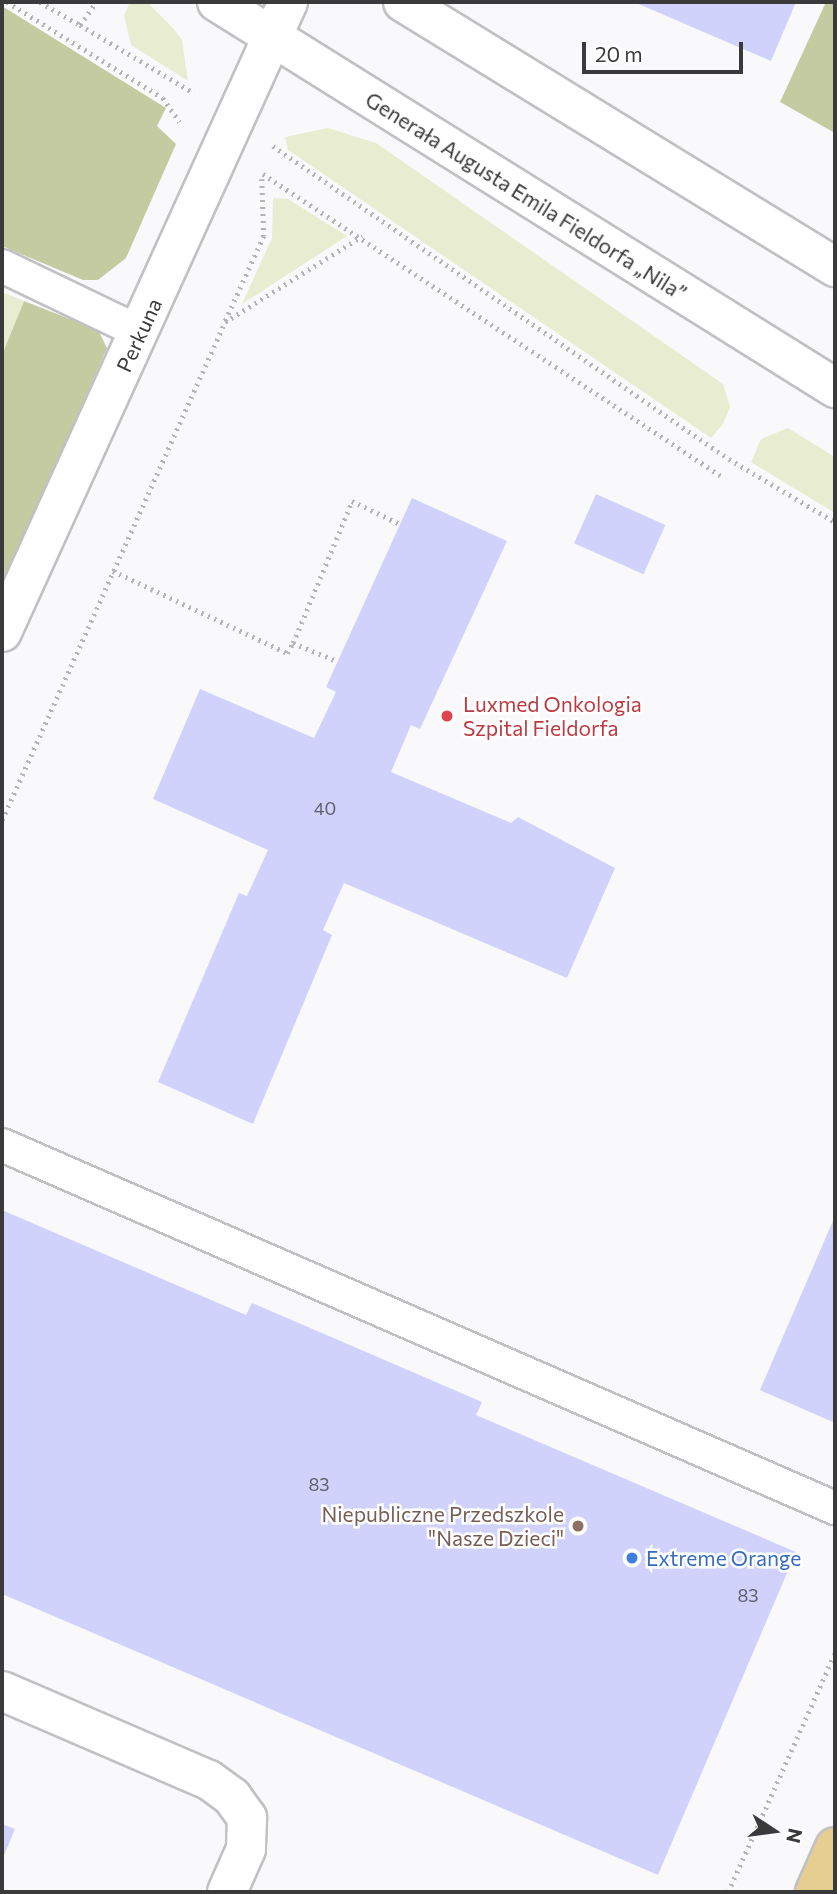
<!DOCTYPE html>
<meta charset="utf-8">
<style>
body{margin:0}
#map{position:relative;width:837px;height:1894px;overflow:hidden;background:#f9f9fc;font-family:Commissioner,sans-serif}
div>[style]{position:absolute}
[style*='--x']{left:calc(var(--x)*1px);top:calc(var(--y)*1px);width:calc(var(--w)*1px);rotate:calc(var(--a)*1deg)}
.green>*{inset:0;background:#e8edd1}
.forest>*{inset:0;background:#c4cba1}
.building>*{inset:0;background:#d1d2fb;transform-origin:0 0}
.path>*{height:4.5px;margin-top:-2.25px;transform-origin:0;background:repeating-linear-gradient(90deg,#b4b4b6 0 2px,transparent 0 7px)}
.roads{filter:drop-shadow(2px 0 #c1c1c4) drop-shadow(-2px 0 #c1c1c4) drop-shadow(0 2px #c1c1c4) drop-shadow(0 -2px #c1c1c4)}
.service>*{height:32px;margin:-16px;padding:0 16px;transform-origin:16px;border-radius:16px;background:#fff}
.minor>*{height:38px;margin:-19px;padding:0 19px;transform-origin:19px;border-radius:19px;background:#fff}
.tertiary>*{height:38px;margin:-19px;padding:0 19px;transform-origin:19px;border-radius:19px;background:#fff}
.primary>*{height:38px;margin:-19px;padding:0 19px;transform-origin:19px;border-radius:19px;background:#e5ce8f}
.dots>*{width:19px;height:19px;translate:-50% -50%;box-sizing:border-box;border:4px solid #fff;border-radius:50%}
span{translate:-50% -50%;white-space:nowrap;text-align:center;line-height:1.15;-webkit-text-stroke:5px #fff;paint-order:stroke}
.number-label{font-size:18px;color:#60606b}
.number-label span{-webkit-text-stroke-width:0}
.street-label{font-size:21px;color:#3a3a3b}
.health-label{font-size:21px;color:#be3a42}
.left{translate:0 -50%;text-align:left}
.education-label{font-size:21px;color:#785e54}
.right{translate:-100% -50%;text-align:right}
.shop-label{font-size:21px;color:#366cbe}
.frame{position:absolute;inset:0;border:4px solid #3a3a3b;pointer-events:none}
.north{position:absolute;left:739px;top:1796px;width:70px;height:70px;-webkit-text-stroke:5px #fff;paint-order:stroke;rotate:103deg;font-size:19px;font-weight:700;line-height:28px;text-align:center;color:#3a3a3b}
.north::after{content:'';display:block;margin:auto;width:24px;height:32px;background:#3a3a3b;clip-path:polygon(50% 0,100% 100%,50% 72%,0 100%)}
.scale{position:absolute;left:582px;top:42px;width:161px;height:32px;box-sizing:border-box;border:4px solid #3a3a3b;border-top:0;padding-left:9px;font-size:21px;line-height:24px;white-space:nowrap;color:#3a3a3b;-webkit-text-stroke:5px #fff;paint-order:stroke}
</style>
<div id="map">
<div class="green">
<i style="clip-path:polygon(130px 2px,147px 2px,174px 29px,182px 40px,188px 81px,131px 45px,124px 15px)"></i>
<i style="clip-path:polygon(328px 128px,376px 143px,723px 384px,730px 407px,723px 424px,711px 438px,288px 150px,285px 137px)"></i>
<i style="clip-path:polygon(273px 198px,288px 199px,347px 236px,242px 304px,272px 238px)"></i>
<i style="clip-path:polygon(2px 292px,24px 301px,2px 355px)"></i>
<i style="clip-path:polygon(788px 428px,835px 457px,835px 513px,751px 462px,761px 439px)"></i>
</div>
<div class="forest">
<i style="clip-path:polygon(826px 2px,835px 2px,835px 133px,780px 102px)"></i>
<i style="clip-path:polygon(2px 6px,166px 108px,157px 126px,176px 144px,126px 258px,98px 280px,83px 280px,2px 246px)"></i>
<i style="clip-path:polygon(24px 301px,98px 330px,107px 348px,2px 586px,2px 355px)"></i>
</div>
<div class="building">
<i style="clip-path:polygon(634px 2px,796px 2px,771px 61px)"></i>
<i style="left:596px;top:494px;width:76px;height:54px;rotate:24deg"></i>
<i style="clip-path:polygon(412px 498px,507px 541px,420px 729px,411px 725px,391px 772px,511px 823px,518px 817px,615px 868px,567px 978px,344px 883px,323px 930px,332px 935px,253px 1124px,158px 1082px,239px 893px,247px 896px,268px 850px,153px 799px,200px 689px,314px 738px,336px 692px,326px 687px)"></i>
<i style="clip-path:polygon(2px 1210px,246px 1315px,252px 1303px,482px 1402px,476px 1415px,796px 1552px,658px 1875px,2px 1594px)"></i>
<i style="clip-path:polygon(835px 1216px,835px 1423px,760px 1390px)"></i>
<i style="clip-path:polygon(2px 1824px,15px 1829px,2px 1860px)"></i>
</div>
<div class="path">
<i style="--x:7;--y:2;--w:183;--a:31.6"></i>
<i style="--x:163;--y:98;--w:29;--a:55"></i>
<i style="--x:40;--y:2;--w:46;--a:29.9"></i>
<i style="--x:80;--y:25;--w:28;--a:-55"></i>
<i style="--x:80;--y:25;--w:133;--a:30.8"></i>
<i style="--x:273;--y:146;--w:553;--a:34.47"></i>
<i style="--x:729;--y:459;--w:123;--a:30.7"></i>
<i style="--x:263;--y:174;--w:549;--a:33.4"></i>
<i style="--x:262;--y:179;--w:57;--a:88"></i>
<i style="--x:264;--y:236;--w:94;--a:114.4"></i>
<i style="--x:225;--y:322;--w:162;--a:-32.1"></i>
<i style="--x:113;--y:571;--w:192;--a:25.2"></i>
<i style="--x:287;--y:653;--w:12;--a:-59"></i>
<i style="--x:293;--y:643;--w:48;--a:22.2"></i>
<i style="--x:293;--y:643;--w:154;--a:-67.4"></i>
<i style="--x:352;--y:501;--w:53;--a:25.6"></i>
<i style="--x:2;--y:820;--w:546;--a:-65.88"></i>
<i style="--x:728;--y:1892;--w:262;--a:-65.9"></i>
</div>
<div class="roads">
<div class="service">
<i style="--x:2;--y:266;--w:153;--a:25.6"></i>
<i style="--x:2;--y:1145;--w:909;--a:23.55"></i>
</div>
<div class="minor">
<i style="--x:2;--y:632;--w:692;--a:-65.58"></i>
<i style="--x:2;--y:1691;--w:225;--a:23.3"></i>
<i style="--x:209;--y:1780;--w:29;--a:36"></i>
<i style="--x:232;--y:1797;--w:26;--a:54"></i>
<i style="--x:247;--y:1818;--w:31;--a:92"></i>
<i style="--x:246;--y:1849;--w:47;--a:113.8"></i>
</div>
<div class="tertiary">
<i style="--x:217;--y:2;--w:729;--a:31.99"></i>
<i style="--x:403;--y:2;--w:507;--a:31.53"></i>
</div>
<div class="primary">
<i style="--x:815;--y:1892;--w:49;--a:-66"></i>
</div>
</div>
<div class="dots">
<i style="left:447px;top:716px;background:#e0444e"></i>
<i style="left:578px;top:1526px;background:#8d6e63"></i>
<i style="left:632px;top:1558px;background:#3f7fe0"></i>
</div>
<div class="number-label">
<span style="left:325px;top:808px">40</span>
<span style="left:319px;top:1484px">83</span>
<span style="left:748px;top:1595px">83</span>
</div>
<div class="street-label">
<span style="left:526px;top:196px;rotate:32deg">Generała Augusta Emila Fieldorfa „Nila”</span>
<span style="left:139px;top:335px;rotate:-65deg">Perkuna</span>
</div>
<div class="health-label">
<span class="left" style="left:463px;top:716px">Luxmed Onkologia<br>Szpital Fieldorfa</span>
</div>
<div class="education-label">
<span class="right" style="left:564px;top:1526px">Niepubliczne Przedszkole<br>"Nasze Dzieci"</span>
</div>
<div class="shop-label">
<span class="left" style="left:646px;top:1558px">Extreme Orange</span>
</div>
<div class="frame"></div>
<div class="north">N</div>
<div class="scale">20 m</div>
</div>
